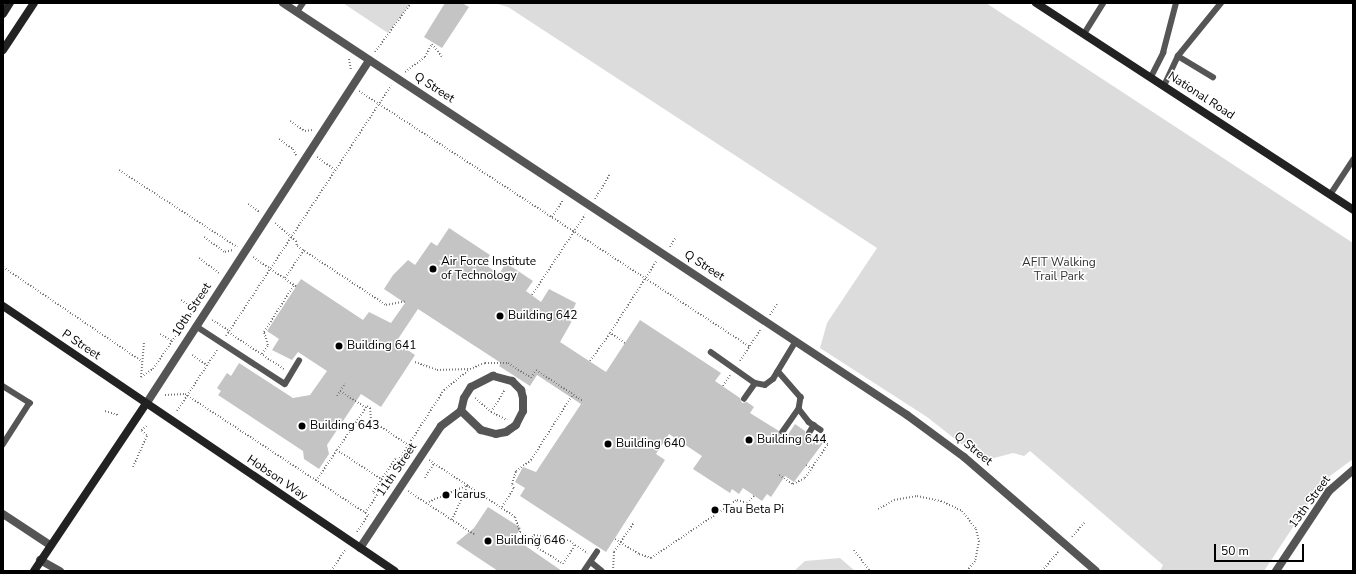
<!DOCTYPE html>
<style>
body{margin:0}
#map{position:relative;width:1356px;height:574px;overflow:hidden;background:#fff;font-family:"Nunito Sans",sans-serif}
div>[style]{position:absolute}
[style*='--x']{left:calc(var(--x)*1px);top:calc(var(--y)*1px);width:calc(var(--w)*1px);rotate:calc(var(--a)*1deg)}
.green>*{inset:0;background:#dcdcdc}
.building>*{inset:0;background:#c4c4c4}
.path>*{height:2px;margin-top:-1px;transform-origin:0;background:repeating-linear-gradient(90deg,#777 0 1px,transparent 0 3px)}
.lane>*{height:5.5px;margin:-2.75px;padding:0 2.75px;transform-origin:2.75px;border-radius:2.75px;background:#555}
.street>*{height:8px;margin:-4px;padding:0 4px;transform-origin:4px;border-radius:4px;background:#555}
.secondary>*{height:8px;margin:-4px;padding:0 4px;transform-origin:4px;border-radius:4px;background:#222}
.dots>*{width:11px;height:11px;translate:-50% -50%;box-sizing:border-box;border:2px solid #fff;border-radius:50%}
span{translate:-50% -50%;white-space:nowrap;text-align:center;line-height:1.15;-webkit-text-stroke:3px #fff;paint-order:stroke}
.street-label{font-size:12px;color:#000}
.poi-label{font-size:12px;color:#000}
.left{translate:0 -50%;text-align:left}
.park-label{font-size:12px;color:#333}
.frame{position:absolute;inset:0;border:4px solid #000;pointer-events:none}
.scale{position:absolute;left:1214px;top:544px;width:90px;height:18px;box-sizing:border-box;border:2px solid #000;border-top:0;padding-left:5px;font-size:12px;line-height:14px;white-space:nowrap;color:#000;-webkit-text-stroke:3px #fff;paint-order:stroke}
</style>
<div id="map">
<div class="green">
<i style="clip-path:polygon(343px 3px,411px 3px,388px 33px)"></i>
<i style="clip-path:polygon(494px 3px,986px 3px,1353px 243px,1353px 459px,1330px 476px,1316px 492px,1264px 571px,1160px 571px,1163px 565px,1030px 451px,1024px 456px,1013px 453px,983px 461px,927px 417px,820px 348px,827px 323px,877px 248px,508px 7px)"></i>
<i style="clip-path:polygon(840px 558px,855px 571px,794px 571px,805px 561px)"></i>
</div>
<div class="building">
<i style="clip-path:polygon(445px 3px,462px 3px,469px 7px,442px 48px,424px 37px)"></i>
<i style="clip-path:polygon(449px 228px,490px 255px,484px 264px,499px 274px,506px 263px,533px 281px,526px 291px,541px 302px,549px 289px,576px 303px,569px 319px,572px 321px,560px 342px,606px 372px,640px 320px,721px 373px,715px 381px,740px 398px,742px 403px,747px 402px,754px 407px,750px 413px,779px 431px,781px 436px,787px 436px,795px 424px,805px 431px,806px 436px,812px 436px,823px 443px,794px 482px,785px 476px,771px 497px,767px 494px,762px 501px,743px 488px,739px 494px,732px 489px,730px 493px,693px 469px,702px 456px,669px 434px,656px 454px,665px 460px,606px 552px,520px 496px,525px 488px,515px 482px,523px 467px,536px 472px,581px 404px,537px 375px,530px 386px,499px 366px,501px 363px,418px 309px,396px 342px,415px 355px,381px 407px,361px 394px,327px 445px,329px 454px,319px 469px,304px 459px,303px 451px,218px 395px,221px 391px,217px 388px,227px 373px,231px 376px,239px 363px,293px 398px,310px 395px,327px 371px,298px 352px,292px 360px,272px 350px,279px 339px,267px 331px,301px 279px,363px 320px,369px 312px,391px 323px,405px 303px,384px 289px,393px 275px,408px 260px,415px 265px,431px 242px,437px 246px)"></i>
<i style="clip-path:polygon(488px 507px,521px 528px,514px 538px,562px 571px,498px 571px,456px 543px,474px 528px)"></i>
</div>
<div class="path">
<i style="--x:375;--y:52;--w:61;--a:-53.7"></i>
<i style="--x:349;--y:59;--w:11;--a:80"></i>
<i style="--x:405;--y:72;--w:25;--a:-37"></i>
<i style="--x:425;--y:57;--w:15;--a:-62"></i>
<i style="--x:432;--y:44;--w:16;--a:52"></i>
<i style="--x:359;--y:91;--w:467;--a:33.2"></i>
<i style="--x:290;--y:121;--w:18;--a:34"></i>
<i style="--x:305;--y:131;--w:7;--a:-8"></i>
<i style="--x:279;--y:139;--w:17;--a:36"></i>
<i style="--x:293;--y:149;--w:7;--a:63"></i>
<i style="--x:317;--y:157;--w:22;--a:36"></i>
<i style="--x:119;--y:170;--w:141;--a:33.1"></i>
<i style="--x:595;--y:199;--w:29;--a:-59"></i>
<i style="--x:248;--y:204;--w:14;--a:34"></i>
<i style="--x:552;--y:217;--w:20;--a:-57"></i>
<i style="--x:275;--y:223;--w:28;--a:41"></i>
<i style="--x:296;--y:241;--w:5;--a:79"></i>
<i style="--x:297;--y:246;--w:107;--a:33.5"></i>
<i style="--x:386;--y:305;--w:20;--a:-11"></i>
<i style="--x:204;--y:237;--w:26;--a:36"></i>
<i style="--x:225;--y:252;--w:8;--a:-14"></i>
<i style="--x:670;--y:247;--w:12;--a:-59"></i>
<i style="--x:253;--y:257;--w:53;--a:34.3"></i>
<i style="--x:199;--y:258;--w:25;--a:37"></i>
<i style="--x:3;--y:267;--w:169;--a:34.2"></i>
<i style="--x:285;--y:278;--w:34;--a:-56"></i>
<i style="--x:532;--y:295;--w:96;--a:-56.5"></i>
<i style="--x:181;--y:300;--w:17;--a:33"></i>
<i style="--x:770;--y:315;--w:13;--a:-58"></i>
<i style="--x:212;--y:320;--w:21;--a:31"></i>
<i style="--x:228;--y:332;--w:67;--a:33.5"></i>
<i style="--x:160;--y:334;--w:14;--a:30"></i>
<i style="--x:226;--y:336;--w:300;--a:-56.6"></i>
<i style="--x:625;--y:343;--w:18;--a:-146"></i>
<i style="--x:610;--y:333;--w:85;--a:-57.1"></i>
<i style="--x:262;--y:354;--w:11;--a:-56"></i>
<i style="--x:268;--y:345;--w:14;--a:-107"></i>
<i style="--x:264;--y:332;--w:56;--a:-57.4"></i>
<i style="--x:192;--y:355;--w:18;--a:34"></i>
<i style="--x:590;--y:361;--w:34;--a:-54"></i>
<i style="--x:740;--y:361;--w:37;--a:-57"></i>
<i style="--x:415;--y:362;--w:23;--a:20"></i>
<i style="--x:437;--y:370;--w:31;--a:-2"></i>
<i style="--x:141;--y:377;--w:14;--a:-34"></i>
<i style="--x:153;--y:369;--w:74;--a:-55.5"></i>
<i style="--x:141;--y:377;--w:36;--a:-85"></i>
<i style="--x:723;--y:386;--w:13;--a:-58"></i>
<i style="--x:340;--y:391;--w:30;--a:33"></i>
<i style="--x:165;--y:395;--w:20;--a:-3"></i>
<i style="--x:185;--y:394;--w:222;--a:33.4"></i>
<i style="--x:337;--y:396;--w:15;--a:-58"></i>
<i style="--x:475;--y:398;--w:21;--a:41"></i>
<i style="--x:491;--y:412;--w:18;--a:27"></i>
<i style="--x:105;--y:411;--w:14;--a:17"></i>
<i style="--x:177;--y:411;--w:73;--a:-56.7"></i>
<i style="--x:491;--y:412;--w:26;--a:-58"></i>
<i style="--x:429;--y:460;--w:103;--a:33.5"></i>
<i style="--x:515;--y:517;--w:16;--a:72"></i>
<i style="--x:520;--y:532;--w:14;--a:36"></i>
<i style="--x:531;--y:540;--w:3;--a:108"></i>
<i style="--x:530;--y:543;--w:39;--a:32"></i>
<i style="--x:563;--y:564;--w:22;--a:-58"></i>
<i style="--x:575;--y:545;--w:15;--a:32"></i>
<i style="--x:806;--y:465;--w:6;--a:31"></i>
<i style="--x:133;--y:467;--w:35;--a:-66"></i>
<i style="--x:147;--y:435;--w:8;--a:-140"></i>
<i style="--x:141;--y:430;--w:7;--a:-34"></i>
<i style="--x:779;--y:475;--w:17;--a:33"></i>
<i style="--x:793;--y:484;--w:13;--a:-27"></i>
<i style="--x:805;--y:478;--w:41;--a:-55.9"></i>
<i style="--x:828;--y:444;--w:9;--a:-148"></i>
<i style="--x:425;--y:478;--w:17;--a:-59"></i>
<i style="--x:316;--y:481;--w:37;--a:-56"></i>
<i style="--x:390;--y:485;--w:64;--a:-146.6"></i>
<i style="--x:337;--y:450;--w:53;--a:-55.7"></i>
<i style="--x:367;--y:406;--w:4;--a:34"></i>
<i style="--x:370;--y:408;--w:12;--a:85"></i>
<i style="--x:371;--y:420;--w:52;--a:34"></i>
<i style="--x:408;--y:491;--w:80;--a:33.3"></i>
<i style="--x:426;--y:503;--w:46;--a:-23.2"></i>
<i style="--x:502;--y:507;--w:22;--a:-58"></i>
<i style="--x:514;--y:488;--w:4;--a:-117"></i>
<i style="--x:512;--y:484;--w:14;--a:-73"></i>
<i style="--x:516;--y:471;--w:19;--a:-36"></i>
<i style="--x:531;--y:460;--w:78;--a:-57.5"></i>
<i style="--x:878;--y:509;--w:18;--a:-29"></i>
<i style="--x:894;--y:500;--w:23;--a:-10"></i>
<i style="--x:917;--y:496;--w:25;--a:12"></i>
<i style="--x:941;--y:501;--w:23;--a:25"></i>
<i style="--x:962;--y:511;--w:23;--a:52"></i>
<i style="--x:976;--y:529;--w:12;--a:76"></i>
<i style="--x:979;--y:541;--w:20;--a:101"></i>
<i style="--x:975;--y:561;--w:13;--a:129"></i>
<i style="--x:365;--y:513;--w:22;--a:-56"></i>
<i style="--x:377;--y:495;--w:5;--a:-143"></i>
<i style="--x:373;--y:492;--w:40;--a:-56"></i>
<i style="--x:395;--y:459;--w:4;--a:34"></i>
<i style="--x:398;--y:461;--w:85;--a:-57.1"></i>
<i style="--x:444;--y:390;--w:33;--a:-39"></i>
<i style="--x:470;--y:369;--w:16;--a:-22"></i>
<i style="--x:485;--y:363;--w:23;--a:0"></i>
<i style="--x:508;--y:363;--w:27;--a:33"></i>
<i style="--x:531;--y:378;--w:9;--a:-58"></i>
<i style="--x:536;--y:370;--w:56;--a:33.4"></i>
<i style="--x:452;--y:520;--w:37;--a:-66"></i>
<i style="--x:357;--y:532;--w:20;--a:-57"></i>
<i style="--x:1072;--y:537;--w:20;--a:-49"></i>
<i style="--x:615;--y:539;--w:28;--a:32"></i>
<i style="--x:639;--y:554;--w:13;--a:18"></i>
<i style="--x:651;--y:558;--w:104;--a:-34"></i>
<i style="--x:737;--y:500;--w:10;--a:17"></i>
<i style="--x:747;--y:503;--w:10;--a:-45"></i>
<i style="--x:531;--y:540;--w:6;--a:-59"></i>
<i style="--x:534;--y:535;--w:36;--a:9"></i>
<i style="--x:570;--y:541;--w:6;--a:39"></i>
<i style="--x:854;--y:550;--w:26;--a:53"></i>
<i style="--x:331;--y:571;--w:27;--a:-56"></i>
<i style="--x:613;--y:571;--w:19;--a:-87"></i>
<i style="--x:614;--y:552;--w:36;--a:-56"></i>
<i style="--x:1042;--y:571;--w:25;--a:-50"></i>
</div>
<div class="lane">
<i style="--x:297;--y:12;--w:11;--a:-56"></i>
<i style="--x:1084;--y:34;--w:36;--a:-58"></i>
<i style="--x:1178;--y:56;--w:41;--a:31"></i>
<i style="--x:1151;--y:77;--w:27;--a:-63"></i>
<i style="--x:1163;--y:53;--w:52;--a:-75.4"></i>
<i style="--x:1164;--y:86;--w:33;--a:-65"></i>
<i style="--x:1178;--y:56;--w:68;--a:-50.9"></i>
<i style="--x:1330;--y:195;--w:42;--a:-56.7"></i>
<i style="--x:196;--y:326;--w:106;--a:33.1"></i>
<i style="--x:285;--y:384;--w:27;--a:-59"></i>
<i style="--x:711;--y:352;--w:54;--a:35.2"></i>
<i style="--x:755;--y:383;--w:10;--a:11"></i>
<i style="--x:765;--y:385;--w:10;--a:-37"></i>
<i style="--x:773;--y:379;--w:44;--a:-58.8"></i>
<i style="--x:778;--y:371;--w:35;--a:49"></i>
<i style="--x:801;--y:397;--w:12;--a:99"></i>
<i style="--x:799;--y:409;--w:28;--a:125"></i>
<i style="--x:3;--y:386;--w:32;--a:32"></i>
<i style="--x:30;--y:403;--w:50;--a:122.7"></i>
<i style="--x:744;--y:399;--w:19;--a:-55"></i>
<i style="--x:799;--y:409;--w:16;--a:52"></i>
<i style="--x:809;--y:422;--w:14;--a:34"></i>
<i style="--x:809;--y:433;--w:9;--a:-58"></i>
<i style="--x:591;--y:562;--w:14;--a:39"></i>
<i style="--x:584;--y:571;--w:23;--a:-56"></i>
</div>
<div class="street">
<i style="--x:283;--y:3;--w:748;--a:33.44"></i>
<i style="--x:907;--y:415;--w:71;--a:36.4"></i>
<i style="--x:964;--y:457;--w:174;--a:40.8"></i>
<i style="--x:493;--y:376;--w:20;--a:15"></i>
<i style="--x:512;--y:381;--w:13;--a:45"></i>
<i style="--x:521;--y:390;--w:8;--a:76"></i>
<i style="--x:523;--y:398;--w:13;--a:90"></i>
<i style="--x:523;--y:411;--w:16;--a:117"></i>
<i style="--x:516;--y:425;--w:12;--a:145"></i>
<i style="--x:506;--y:432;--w:10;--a:169"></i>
<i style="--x:496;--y:434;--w:16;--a:-165"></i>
<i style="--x:481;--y:430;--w:28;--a:-136"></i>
<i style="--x:461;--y:411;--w:13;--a:-77"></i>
<i style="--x:464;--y:398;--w:13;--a:-58"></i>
<i style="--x:471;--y:387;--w:25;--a:-27"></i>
<i style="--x:146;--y:404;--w:410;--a:-57"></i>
<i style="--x:3;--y:514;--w:56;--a:33.4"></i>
<i style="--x:360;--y:548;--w:146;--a:-56.4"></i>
<i style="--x:441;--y:426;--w:25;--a:-37"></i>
<i style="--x:40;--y:560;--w:23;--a:29"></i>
<i style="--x:1276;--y:571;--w:96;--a:-56.5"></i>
<i style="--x:1329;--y:491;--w:32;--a:-41"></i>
</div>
<div class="secondary">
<i style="--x:1036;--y:3;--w:379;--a:33.1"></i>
<i style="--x:3;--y:14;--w:13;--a:-58"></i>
<i style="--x:3;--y:50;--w:56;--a:-56.6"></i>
<i style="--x:3;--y:306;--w:473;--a:34.1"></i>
<i style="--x:34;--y:571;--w:201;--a:-56.2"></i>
</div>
<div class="dots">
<i style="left:433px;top:269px;background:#000"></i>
<i style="left:500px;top:316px;background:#000"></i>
<i style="left:339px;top:346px;background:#000"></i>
<i style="left:302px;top:426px;background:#000"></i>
<i style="left:749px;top:440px;background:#000"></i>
<i style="left:608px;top:444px;background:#000"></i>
<i style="left:446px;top:495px;background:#000"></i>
<i style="left:715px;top:510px;background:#000"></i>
<i style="left:488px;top:541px;background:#000"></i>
</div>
<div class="street-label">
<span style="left:434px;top:88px;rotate:33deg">Q Street</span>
<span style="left:1201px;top:96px;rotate:33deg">National Road</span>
<span style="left:704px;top:266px;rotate:33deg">Q Street</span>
<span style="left:192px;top:310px;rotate:-57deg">10th Street</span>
<span style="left:81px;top:345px;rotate:34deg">P Street</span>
<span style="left:973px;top:449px;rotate:39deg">Q Street</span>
<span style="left:397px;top:470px;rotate:-56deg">11th Street</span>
<span style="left:277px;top:478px;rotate:34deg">Hobson Way</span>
<span style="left:1310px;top:502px;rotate:-54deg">13th Street</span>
</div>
<div class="poi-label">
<span class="left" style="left:441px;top:269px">Air Force Institute<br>of Technology</span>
<span class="left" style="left:508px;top:316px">Building 642</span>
<span class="left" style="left:347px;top:346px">Building 641</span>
<span class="left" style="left:310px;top:426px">Building 643</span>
<span class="left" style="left:757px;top:440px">Building 644</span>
<span class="left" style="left:616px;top:444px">Building 640</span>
<span class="left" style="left:454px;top:495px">Icarus</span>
<span class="left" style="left:723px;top:510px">Tau Beta Pi</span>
<span class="left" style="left:496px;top:541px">Building 646</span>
</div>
<div class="park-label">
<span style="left:1059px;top:270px">AFIT Walking<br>Trail Park</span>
</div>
<div class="frame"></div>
<div class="scale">50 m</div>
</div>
